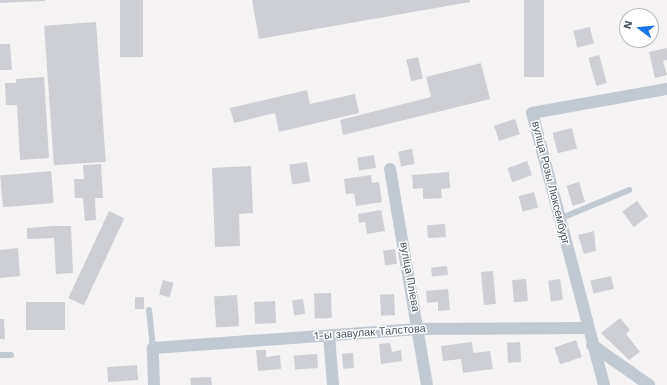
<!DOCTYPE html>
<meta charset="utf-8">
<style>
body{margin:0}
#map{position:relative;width:667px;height:385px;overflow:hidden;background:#f5f3f3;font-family:"Work Sans",sans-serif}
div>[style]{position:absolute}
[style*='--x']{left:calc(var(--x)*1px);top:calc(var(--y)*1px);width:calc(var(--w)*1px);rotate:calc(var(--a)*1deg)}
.building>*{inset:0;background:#cdcfd5;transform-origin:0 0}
.lane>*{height:6px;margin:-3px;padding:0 3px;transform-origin:3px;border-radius:3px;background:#c1cad2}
.street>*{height:12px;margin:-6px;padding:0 6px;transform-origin:6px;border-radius:6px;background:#c1cad2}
span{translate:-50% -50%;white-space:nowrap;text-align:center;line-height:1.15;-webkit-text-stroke:3px #fff;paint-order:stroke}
.street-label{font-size:11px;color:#4a5661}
.north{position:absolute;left:619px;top:8px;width:40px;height:40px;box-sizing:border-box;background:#fff;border:1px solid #b7bbc0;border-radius:50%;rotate:286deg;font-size:11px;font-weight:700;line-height:16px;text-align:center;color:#4a5661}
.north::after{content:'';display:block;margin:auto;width:14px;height:18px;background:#1a73e8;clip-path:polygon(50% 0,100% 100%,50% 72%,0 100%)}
</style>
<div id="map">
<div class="building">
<i style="clip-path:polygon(0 0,45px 0,45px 1px,0 3px)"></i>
<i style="left:120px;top:0;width:23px;height:57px"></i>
<i style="clip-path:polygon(252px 0,470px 0,470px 2px,259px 39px)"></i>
<i style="left:524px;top:0;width:20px;height:77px"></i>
<i style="left:96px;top:22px;width:140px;height:52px;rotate:86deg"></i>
<i style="left:590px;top:27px;width:17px;height:17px;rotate:77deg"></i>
<i style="clip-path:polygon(0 44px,10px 44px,12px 70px,0 70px)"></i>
<i style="clip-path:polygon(667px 48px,667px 60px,663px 61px,667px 75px,655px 78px,649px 52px)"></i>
<i style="left:599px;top:55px;width:29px;height:11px;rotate:74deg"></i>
<i style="left:418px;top:57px;width:22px;height:12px;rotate:77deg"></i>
<i style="clip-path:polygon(481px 63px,490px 99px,343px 135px,340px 120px,431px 97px,426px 77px)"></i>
<i style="clip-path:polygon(44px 77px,49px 158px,20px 160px,17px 105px,6px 105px,5px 83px,16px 83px,16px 79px)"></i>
<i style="clip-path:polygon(307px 90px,310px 104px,355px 94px,359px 113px,279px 132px,275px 113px,234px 123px,230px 108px)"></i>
<i style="left:515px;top:119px;width:16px;height:22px;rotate:72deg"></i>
<i style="left:572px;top:128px;width:21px;height:20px;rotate:76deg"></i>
<i style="left:412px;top:149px;width:15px;height:14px;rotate:79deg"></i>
<i style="left:374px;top:155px;width:13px;height:17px;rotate:81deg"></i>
<i style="left:527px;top:161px;width:15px;height:21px;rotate:70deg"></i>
<i style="left:307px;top:162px;width:20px;height:18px;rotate:81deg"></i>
<i style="clip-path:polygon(101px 164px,103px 198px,95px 198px,96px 220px,85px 221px,83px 198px,75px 198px,74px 179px,84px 179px,83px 165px)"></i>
<i style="clip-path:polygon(251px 166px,253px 213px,239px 214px,240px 246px,215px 247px,212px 168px)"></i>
<i style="left:51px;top:171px;width:32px;height:51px;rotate:85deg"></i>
<i style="clip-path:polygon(449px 172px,450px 188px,441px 189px,442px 198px,423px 199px,423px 188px,413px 189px,412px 175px)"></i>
<i style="clip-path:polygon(371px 175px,372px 183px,379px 182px,382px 202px,356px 206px,354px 193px,346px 194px,344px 179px)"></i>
<i style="left:579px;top:182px;width:21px;height:13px;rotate:73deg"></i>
<i style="left:534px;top:192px;width:16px;height:16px;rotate:75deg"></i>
<i style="left:637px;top:201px;width:19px;height:18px;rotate:54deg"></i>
<i style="clip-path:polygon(381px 210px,385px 231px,367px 234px,365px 222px,359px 223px,358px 214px)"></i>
<i style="left:109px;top:211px;width:17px;height:96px;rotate:25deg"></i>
<i style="left:445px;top:224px;width:13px;height:18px;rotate:86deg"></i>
<i style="clip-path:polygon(54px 226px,71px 226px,73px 273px,56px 274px,54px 238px,27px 239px,27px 228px)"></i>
<i style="clip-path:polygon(594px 231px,596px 251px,584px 254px,578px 235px)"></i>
<i style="clip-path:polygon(18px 248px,20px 276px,0 278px,0 250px)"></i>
<i style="left:395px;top:249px;width:15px;height:12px;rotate:82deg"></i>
<i style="left:447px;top:266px;width:9px;height:16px;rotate:84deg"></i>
<i style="left:493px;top:271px;width:33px;height:12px;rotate:85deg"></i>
<i style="left:611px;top:276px;width:13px;height:21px;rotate:77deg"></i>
<i style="left:526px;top:279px;width:22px;height:14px;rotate:85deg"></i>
<i style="left:560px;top:279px;width:21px;height:12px;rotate:82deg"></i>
<i style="left:163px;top:280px;width:11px;height:15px;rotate:15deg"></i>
<i style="clip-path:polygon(448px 289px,450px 310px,438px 311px,438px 302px,427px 303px,426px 291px)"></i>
<i style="left:331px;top:293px;width:25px;height:17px;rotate:88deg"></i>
<i style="left:394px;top:294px;width:21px;height:14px;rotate:87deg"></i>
<i style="left:237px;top:295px;width:31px;height:23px;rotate:86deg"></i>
<i style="left:135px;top:297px;width:9px;height:12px"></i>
<i style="left:303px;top:299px;width:15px;height:11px;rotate:82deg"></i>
<i style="left:275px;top:301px;width:22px;height:21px;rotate:87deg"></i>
<i style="left:26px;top:302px;width:39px;height:28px"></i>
<i style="clip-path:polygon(620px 318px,630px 330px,626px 334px,640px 352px,629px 360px,601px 333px)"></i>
<i style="clip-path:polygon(0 319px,4px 319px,5px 339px,0 339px)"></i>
<i style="left:576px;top:340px;width:18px;height:23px;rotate:71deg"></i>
<i style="clip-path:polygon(472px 342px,473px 353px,490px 351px,493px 369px,463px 373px,461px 359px,443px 361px,441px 346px)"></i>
<i style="left:520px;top:342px;width:20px;height:13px;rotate:87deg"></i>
<i style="clip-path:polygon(390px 343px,392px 352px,401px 350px,402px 361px,381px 364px,379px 344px)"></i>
<i style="clip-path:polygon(256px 350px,266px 350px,266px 357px,280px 355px,281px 369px,258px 371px)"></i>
<i style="left:353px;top:353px;width:15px;height:11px;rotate:86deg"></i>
<i style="left:317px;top:354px;width:14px;height:23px;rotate:86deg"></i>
<i style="left:137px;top:365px;width:15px;height:30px;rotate:86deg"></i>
<i style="clip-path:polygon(211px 377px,212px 385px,191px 385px,190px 378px)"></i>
</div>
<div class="lane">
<i style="--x:559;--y:219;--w:76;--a:-22.5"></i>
<i style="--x:149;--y:310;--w:38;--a:84"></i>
<i style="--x:0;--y:355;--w:11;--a:0"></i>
</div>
<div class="street">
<i style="--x:390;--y:169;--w:219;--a:80.3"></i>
<i style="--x:329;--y:336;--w:49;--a:85.3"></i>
<i style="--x:592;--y:345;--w:70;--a:35.1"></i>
<i style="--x:154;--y:385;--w:37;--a:-92"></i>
<i style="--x:153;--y:348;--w:266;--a:-4.1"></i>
<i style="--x:418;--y:329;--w:170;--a:-0.3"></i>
<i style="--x:604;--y:385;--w:281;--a:-104.8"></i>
<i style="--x:532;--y:113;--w:137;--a:-10.1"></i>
</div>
<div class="street-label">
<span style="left:550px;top:183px;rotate:76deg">вуліца Розы Люксембург</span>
<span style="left:409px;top:277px;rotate:80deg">вуліца Пліева</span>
<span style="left:370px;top:333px;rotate:-4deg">1-ы завулак Талстова</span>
</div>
<div class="north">N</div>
</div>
